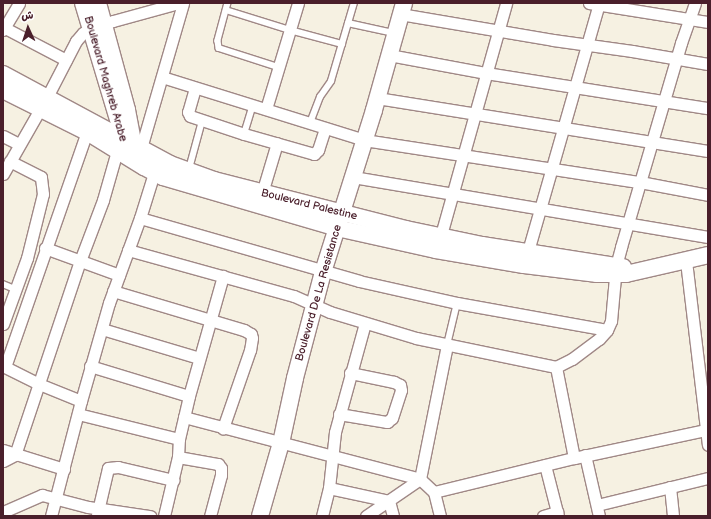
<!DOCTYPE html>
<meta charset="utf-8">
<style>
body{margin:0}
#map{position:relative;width:711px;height:519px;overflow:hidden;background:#f6f1e2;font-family:"Balsamiq Sans","Playpen Sans Arabic",sans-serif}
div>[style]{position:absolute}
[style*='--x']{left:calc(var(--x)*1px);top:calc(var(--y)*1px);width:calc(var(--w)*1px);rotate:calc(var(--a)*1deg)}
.roads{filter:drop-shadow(1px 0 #a08886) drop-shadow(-1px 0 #a08886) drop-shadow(0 1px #a08886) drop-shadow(0 -1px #a08886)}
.lane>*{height:5.5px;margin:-2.75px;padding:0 2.75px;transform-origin:2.75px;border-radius:2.75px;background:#fff}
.street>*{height:11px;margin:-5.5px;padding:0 5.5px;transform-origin:5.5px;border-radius:5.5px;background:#fff}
.secondary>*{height:16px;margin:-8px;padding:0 8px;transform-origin:8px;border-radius:8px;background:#fff}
span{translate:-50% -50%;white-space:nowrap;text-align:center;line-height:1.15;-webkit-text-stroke:3px #fff;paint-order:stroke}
.street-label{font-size:11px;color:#4a1f2b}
.frame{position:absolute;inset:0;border:4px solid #4a1f2b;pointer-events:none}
.north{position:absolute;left:8px;top:8px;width:40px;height:40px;-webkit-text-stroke:3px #fff;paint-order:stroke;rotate:357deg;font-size:11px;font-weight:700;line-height:16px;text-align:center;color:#4a1f2b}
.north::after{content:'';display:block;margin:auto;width:14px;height:18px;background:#4a1f2b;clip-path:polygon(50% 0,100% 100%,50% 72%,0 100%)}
</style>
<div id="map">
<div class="roads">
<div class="lane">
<i style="--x:228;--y:3;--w:39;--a:105"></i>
<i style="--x:218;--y:41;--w:7;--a:82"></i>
<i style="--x:219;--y:48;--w:62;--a:17.9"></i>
<i style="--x:226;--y:10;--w:67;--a:17.4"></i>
<i style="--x:290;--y:30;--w:54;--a:15.1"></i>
<i style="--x:348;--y:23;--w:47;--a:12.3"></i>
<i style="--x:310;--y:123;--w:28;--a:-69"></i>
<i style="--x:320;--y:97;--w:19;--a:-55"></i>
<i style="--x:331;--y:81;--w:81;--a:-73.6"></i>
<i style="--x:244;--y:134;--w:30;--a:-73"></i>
<i style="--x:189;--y:169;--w:50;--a:-74.8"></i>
<i style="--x:3;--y:284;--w:13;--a:23"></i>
<i style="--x:447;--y:345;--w:43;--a:-76.6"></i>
</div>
<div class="street">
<i style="--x:589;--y:3;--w:121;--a:9.1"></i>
<i style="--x:400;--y:14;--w:155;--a:9.6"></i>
<i style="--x:553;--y:40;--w:80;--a:7.9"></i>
<i style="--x:632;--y:51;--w:77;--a:9.7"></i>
<i style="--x:3;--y:27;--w:71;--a:27.6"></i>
<i style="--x:3;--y:30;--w:31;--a:-59"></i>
<i style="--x:389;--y:55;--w:99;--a:10.5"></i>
<i style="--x:486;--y:73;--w:225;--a:9"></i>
<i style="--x:162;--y:77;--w:212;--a:17.3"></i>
<i style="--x:364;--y:140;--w:279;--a:8.7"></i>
<i style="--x:640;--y:182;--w:69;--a:10.8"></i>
<i style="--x:195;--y:88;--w:25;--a:106"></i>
<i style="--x:188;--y:112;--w:4;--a:63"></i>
<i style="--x:190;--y:116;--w:57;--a:18.4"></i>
<i style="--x:244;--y:134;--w:73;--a:15.9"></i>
<i style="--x:314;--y:154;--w:6;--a:-45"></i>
<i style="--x:318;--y:150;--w:23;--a:-72"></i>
<i style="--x:377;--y:98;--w:335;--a:9.1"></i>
<i style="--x:266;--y:109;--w:111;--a:-73.2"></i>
<i style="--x:3;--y:136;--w:18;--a:27"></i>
<i style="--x:141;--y:148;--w:151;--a:-73.8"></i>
<i style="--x:3;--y:174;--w:89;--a:-60.3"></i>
<i style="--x:47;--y:97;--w:63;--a:-62.6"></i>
<i style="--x:76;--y:41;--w:11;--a:-49"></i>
<i style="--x:83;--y:33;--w:32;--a:-22"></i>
<i style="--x:113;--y:21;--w:68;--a:-15.3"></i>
<i style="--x:353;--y:177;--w:360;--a:9.6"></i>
<i style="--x:262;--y:193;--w:52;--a:-73.3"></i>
<i style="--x:140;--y:218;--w:228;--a:16"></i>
<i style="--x:359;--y:281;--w:100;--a:12.7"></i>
<i style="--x:457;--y:303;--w:152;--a:10.2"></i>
<i style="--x:439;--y:242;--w:248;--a:-74.3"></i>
<i style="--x:45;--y:248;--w:79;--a:20"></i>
<i style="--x:128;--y:250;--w:172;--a:15.5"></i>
<i style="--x:294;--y:296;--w:39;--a:24"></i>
<i style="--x:330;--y:312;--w:90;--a:16.8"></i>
<i style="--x:416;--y:338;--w:143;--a:11.7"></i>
<i style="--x:556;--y:367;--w:18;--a:-27"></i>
<i style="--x:572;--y:359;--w:34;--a:-37"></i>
<i style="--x:599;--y:339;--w:12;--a:-48"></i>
<i style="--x:607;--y:330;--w:10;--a:-66"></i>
<i style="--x:611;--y:321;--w:55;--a:-84.8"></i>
<i style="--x:616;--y:266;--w:20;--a:-75"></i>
<i style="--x:621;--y:247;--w:213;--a:-73.6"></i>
<i style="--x:681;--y:43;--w:42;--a:-70.7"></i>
<i style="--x:526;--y:258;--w:265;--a:-74"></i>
<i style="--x:686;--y:261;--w:185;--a:83.2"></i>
<i style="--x:113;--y:291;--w:137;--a:16.6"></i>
<i style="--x:244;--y:330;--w:8;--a:30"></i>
<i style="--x:251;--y:334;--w:4;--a:76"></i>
<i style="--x:252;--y:338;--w:12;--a:99"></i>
<i style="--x:250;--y:350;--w:83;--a:109.1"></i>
<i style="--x:3;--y:324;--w:70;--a:-70"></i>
<i style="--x:27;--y:258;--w:66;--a:-76"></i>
<i style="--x:43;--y:194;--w:17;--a:-97"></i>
<i style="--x:41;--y:177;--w:35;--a:-153"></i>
<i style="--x:102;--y:329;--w:101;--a:16.6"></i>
<i style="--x:3;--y:366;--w:40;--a:26.6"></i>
<i style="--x:39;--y:384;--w:45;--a:22"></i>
<i style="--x:90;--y:366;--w:103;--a:16.9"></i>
<i style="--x:5;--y:367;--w:249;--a:-70.8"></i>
<i style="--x:556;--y:367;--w:93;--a:78.8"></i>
<i style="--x:78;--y:414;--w:104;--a:13.9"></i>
<i style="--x:339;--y:414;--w:49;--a:9.5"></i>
<i style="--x:387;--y:422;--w:6;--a:-39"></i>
<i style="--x:392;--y:418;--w:29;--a:-72"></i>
<i style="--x:401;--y:390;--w:5;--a:-101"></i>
<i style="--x:400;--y:385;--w:7;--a:-153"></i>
<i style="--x:394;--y:382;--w:45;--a:-168.4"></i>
<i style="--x:184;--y:417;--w:244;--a:14.7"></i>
<i style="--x:420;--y:479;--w:19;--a:43"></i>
<i style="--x:434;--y:492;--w:25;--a:76"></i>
<i style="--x:3;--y:450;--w:64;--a:17.3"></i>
<i style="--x:585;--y:455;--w:63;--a:77.1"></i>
<i style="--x:178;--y:457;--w:41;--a:9.9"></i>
<i style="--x:218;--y:464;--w:5;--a:53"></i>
<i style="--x:221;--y:468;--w:7;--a:90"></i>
<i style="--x:221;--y:475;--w:42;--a:105"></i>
<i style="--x:3;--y:461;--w:13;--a:-27"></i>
<i style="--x:15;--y:455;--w:205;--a:-71.5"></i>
<i style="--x:80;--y:261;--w:65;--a:-69.3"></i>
<i style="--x:103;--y:200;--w:51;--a:-74.1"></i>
<i style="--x:545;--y:465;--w:53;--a:75.7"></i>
<i style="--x:670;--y:487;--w:29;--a:84"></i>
<i style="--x:329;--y:488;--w:61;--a:12.2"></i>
<i style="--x:389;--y:501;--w:16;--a:75"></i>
<i style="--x:434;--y:492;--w:144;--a:-13.7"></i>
<i style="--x:574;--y:458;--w:135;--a:-12"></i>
<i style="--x:597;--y:505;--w:114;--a:-13.7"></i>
<i style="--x:3;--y:512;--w:43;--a:-23.6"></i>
<i style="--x:42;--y:495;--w:48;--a:14.6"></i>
<i style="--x:88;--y:507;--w:63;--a:8.3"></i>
<i style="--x:97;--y:515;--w:48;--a:-76.8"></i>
<i style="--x:108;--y:468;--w:10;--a:-6"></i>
<i style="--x:118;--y:467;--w:57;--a:13.3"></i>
<i style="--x:51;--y:516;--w:119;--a:-75.4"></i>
<i style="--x:81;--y:401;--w:102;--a:-74.1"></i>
<i style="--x:109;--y:303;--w:90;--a:-70"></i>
<i style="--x:140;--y:218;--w:47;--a:-72.7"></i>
<i style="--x:164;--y:516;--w:61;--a:-76.7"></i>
<i style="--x:178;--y:457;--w:18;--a:-87"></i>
<i style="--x:179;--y:439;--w:44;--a:-76.9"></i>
<i style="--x:189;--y:396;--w:125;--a:-74.2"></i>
<i style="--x:322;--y:516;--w:29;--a:-76"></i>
<i style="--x:329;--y:488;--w:56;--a:-83.9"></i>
<i style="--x:335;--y:432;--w:113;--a:-74.6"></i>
<i style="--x:366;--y:516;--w:65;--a:-34.4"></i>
<i style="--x:420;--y:479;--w:137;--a:-78.6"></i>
<i style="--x:543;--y:516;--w:15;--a:-16"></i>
</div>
<div class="secondary">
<i style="--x:83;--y:3;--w:136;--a:73.3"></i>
<i style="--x:98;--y:3;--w:111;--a:74.8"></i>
<i style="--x:127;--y:110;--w:43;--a:79.2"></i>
<i style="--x:3;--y:74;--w:190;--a:28.3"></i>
<i style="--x:170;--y:164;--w:47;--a:20"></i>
<i style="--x:214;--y:180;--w:198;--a:14.3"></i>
<i style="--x:406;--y:229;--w:78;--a:11.9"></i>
<i style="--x:482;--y:245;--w:143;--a:8.9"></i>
<i style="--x:3;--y:90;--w:94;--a:26.6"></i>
<i style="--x:87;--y:132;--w:67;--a:31.6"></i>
<i style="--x:144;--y:167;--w:21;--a:28"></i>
<i style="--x:163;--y:177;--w:181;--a:16.3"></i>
<i style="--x:337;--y:228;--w:101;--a:12.5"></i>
<i style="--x:436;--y:250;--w:89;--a:9.7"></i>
<i style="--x:524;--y:265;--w:74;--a:7"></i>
<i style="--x:597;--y:274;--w:29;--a:0"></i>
<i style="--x:626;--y:274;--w:84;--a:-13"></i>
<i style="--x:260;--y:516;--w:76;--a:-74"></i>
<i style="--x:281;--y:443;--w:66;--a:-77.8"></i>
<i style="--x:295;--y:378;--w:110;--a:-75.2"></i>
<i style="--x:323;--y:272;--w:170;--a:-72.5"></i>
<i style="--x:374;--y:110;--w:111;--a:-74.3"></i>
</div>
</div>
<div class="street-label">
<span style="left:105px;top:79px;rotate:74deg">Boulevard Maghreb Arabe</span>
<span style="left:309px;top:205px;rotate:14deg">Boulevard Palestine</span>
<span style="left:319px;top:293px;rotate:-74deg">Boulevard De La Resistance</span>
</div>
<div class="frame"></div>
<div class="north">ش</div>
</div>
